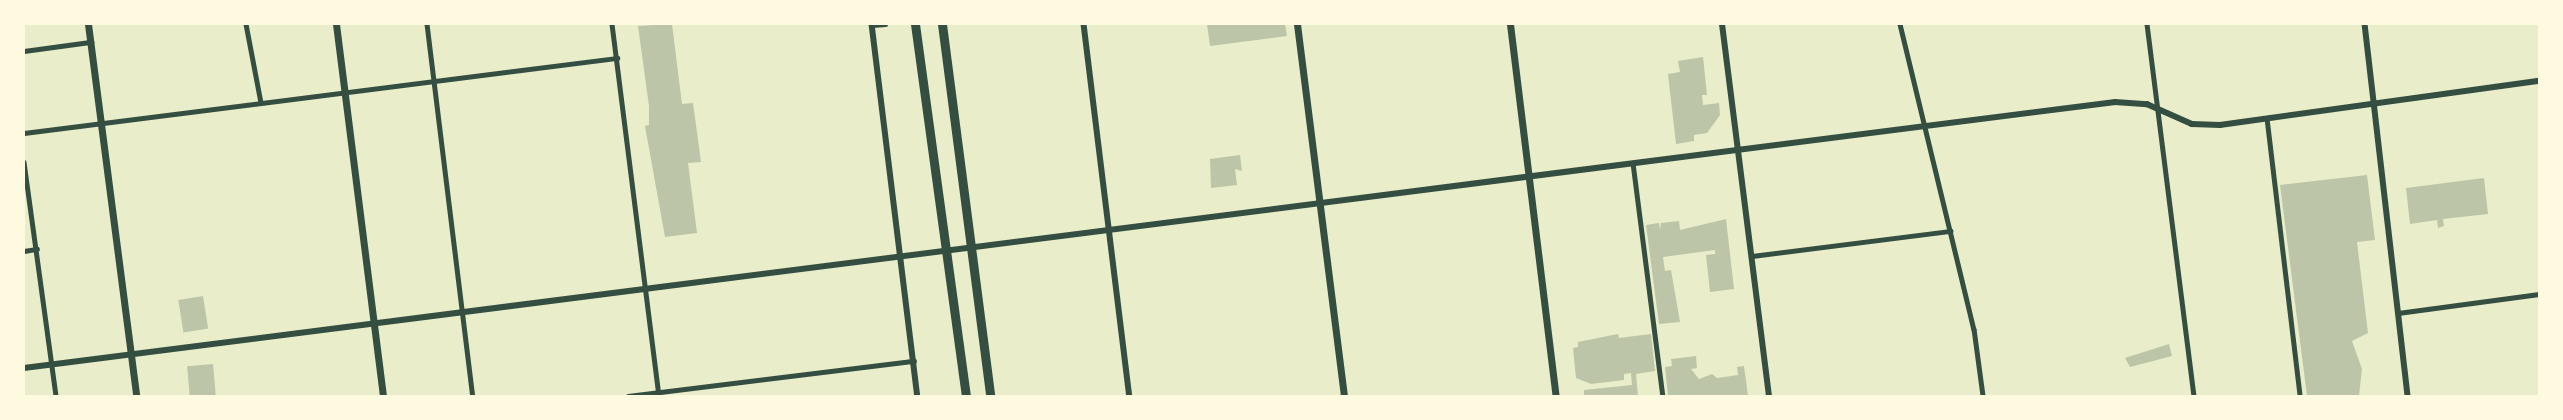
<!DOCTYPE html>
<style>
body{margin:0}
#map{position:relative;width:2563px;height:420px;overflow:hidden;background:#e9edc9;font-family:Montserrat,sans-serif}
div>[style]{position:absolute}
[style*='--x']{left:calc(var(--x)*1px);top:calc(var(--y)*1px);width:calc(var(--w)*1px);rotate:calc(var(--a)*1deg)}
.building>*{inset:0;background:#bcc5a7;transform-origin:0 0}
.minor>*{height:4.5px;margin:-2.25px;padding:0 2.25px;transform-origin:2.25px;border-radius:2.25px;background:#344e41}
.tertiary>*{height:5.5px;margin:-2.75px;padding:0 2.75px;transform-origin:2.75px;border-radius:2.75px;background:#344e41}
.secondary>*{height:6px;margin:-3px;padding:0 3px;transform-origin:3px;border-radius:3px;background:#344e41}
.primary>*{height:7px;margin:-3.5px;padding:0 3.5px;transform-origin:3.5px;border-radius:3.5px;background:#344e41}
.motorway>*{height:9px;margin:-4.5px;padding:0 4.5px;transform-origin:4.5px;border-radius:4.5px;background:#344e41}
span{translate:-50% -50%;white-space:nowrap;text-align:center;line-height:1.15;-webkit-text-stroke:4px #fefae0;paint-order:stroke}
.frame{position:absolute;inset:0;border:25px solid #fefae0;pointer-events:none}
</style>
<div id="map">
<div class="building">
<i style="clip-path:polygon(672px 24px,682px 104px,693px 103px,701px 162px,688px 163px,697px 233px,665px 237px,645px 126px,649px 125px,649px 106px,638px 26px)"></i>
<i style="clip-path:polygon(1207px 24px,1285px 24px,1287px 36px,1210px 46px)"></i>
<i style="clip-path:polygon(1703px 57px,1707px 95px,1702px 95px,1703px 105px,1719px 103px,1720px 115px,1707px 133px,1694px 135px,1694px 141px,1676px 144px,1668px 74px,1680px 72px,1678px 61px)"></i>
<i style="clip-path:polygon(1240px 155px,1242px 171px,1235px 169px,1237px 185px,1211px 188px,1210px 159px)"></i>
<i style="clip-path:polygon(2367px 175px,2375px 240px,2357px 242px,2368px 333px,2352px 341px,2362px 369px,2359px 396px,2307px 396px,2280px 185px)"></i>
<i style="clip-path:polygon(2484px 178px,2488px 214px,2443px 219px,2444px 226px,2438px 228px,2437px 220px,2410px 224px,2406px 188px)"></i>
<i style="clip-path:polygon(1726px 219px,1734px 289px,1710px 292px,1706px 255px,1715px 254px,1715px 250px,1663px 257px,1665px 271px,1671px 270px,1680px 322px,1659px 324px,1646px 225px,1659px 223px,1660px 230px,1661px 223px,1679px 221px,1680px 230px)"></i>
<i style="left:203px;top:296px;width:33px;height:25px;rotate:81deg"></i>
<i style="clip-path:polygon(1618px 334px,1619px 338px,1651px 334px,1655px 371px,1636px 374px,1638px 396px,1584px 396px,1584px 390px,1632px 385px,1631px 373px,1624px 374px,1624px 380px,1591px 384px,1576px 378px,1573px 348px,1578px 347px,1578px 342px)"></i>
<i style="clip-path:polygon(2169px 344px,2172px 356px,2130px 367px,2125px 358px)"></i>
<i style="clip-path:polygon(1696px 356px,1697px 368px,1691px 369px,1699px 379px,1712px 374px,1717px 378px,1738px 375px,1737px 367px,1744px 366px,1748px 396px,1668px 396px,1665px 367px,1672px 366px,1671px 359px)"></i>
<i style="left:213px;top:364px;width:32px;height:26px;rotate:85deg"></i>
</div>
<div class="minor">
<i style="--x:246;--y:24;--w:80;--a:79.2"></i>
<i style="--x:427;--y:24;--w:375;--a:83"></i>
<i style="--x:612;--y:24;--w:375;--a:82.8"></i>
<i style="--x:1900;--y:24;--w:314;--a:76.4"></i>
<i style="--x:1974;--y:329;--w:68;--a:82.3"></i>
<i style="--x:2147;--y:24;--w:375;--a:82.8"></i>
<i style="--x:872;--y:25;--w:13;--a:-4"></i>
<i style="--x:24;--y:51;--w:68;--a:-7.7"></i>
<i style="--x:2267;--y:118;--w:280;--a:83.2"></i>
<i style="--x:24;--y:133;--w:598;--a:-7.21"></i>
<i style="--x:24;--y:162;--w:236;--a:82.2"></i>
<i style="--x:1633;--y:163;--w:235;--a:82.7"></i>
<i style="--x:24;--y:251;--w:13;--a:-9"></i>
<i style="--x:1752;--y:256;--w:200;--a:-7.2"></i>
<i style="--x:2398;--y:313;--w:142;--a:-7.7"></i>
<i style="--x:628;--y:396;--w:288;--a:-7"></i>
</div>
<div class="tertiary">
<i style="--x:872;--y:24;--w:375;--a:83"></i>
<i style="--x:1084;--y:24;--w:375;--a:83"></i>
<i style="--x:2365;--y:24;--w:374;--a:83.4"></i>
<i style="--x:24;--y:368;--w:2108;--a:-7.25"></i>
<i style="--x:2115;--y:102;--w:32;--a:4"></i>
<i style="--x:2147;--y:104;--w:49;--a:24"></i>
<i style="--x:2192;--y:124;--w:28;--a:2"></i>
<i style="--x:2220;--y:125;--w:322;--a:-7.9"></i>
</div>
<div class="secondary">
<i style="--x:1722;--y:24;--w:375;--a:82.8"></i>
</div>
<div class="primary">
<i style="--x:88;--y:24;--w:375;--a:82.6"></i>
<i style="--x:336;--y:24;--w:375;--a:82.8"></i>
<i style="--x:1297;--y:24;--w:375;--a:82.8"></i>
<i style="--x:1510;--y:24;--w:375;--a:83"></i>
</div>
<div class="motorway">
<i style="--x:915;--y:24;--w:375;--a:82.2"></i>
<i style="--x:942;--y:24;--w:375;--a:82.6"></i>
</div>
<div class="frame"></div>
</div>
